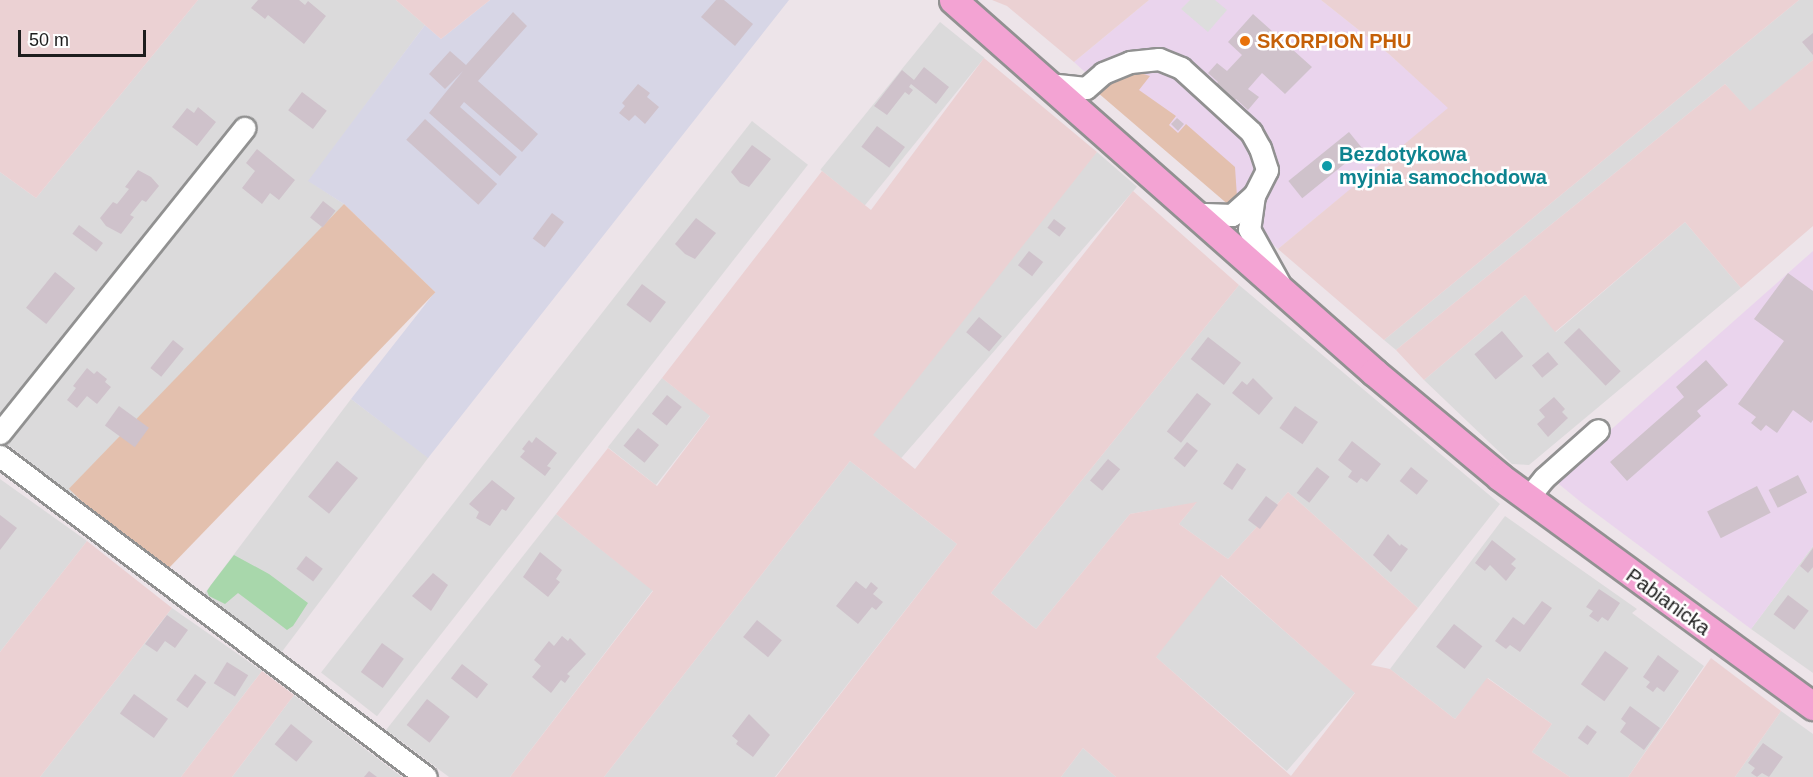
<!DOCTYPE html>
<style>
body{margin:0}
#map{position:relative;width:1813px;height:777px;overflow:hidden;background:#ede4e9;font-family:Helvetica,sans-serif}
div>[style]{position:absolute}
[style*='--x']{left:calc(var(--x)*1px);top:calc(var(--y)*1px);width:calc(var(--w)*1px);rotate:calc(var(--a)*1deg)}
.residential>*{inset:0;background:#dbdadb;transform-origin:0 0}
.commercial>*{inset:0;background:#ead4ed}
.industrial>*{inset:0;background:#d7d6e6}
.farmland>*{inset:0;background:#ebd1d3}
.grass>*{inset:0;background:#e3c0ae;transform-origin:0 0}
.parking>*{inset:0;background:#ddd}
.water>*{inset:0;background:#a8d7ab}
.building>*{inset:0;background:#cfc2cb;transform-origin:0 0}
.roads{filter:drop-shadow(2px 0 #919191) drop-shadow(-2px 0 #919191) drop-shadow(0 2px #919191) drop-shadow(0 -2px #919191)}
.minor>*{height:21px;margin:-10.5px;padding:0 10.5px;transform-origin:10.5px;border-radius:10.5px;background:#fff}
.major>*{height:27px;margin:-13.5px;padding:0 13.5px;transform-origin:13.5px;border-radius:13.5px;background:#f3a3d3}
.dots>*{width:16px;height:16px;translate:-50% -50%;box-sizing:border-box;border:3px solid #fff;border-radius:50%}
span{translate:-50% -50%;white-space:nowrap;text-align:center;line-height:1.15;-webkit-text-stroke:5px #fff;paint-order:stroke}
.food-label{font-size:20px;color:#c56008;font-weight:700}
.left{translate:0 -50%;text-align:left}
.culture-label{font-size:20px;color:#0d838f;font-weight:700}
.street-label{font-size:20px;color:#1d1d1d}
.scale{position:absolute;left:18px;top:30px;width:128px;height:27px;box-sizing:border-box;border:3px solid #1d1d1d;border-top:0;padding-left:8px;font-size:18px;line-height:21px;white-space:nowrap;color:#1d1d1d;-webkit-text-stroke:4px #fff;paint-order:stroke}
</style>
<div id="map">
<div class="residential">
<i style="clip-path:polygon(198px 0,396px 0,425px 25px,309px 181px,344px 204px,103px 518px,4px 442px,256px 126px,244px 117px,238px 118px,0 418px,0 172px,36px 198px)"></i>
<i style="clip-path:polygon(1799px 0,1813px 0,1813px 60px,1750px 112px,1725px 84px,1396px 350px,1384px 340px)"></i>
<i style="left:940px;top:22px;width:57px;height:190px;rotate:39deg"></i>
<i style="left:752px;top:121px;width:71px;height:700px;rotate:38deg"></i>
<i style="left:1097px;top:152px;width:53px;height:361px;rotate:41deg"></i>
<i style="clip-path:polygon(1685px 222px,1741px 288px,1529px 465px,1512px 464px,1424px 380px,1525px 295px,1556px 332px)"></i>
<i style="clip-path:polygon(1239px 285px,1500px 504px,1418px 608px,1288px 492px,1228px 559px,1179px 524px,1196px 503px,1130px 514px,1036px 629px,991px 593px)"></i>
<i style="left:662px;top:378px;width:61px;height:88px;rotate:38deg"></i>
<i style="left:351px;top:399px;width:97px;height:246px;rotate:37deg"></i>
<i style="clip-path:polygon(850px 461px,957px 544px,775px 777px,604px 777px)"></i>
<i style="clip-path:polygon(0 479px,87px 541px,0 652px)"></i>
<i style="clip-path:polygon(556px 514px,653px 590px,510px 777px,449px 777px,386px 730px)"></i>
<i style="clip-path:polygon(1505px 516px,1637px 609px,1632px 613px,1704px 666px,1628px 777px,1570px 777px,1532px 752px,1552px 724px,1488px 678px,1455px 719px,1390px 669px)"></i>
<i style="clip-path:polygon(1813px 546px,1813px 673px,1751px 629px)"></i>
<i style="left:1220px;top:575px;width:179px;height:104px;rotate:41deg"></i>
<i style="clip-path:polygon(172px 608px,262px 671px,181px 777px,40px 777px)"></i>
<i style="clip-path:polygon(294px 695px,402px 777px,232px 777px)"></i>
<i style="clip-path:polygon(1781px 711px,1813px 734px,1813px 777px,1735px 777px)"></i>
<i style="clip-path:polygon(1083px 748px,1116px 777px,1061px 777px)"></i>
</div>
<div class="commercial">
<i style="clip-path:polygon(1149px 0,1321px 0,1389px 54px,1449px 108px,1278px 249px,1074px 62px)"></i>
<i style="clip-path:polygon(1813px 251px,1813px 546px,1751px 629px,1582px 503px,1554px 480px)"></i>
</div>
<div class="industrial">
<i style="clip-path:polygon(490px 0,789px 0,428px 458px,351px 399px,435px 292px,344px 204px,308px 181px,425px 25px,441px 39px)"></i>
</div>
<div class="farmland">
<i style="clip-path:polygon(0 0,198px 0,36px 198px,0 172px)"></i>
<i style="clip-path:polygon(396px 0,490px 0,441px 39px)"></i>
<i style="clip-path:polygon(992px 0,1149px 0,1074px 62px,1007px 6px)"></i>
<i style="clip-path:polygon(1321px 0,1799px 0,1384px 340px,1278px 249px,1448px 108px,1389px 54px)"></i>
<i style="clip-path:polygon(evenodd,984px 58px,1097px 152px,873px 435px,915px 469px,1133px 191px,1239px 285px,991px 593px,1036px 629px,1130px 514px,1197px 502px,1179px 524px,1228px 559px,1288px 492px,1418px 608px,1371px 665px,1390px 669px,1455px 719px,1487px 678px,1552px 724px,1532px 752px,1570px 777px,1116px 777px,1083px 748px,1061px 777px,776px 777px,957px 544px,850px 461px,604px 777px,510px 777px,653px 591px,556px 514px,608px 448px,657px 486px,710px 416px,662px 378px,822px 171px,871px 210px,984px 58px,1221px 575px,1355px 693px,1291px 776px,1156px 657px,1221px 575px)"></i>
<i style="clip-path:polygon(1813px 60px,1813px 226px,1741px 288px,1685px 222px,1555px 332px,1525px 295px,1424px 380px,1396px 350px,1725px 84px,1750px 111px)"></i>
<i style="clip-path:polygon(87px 541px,172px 608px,40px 777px,0 777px,0 652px)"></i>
<i style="clip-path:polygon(1711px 658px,1781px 711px,1735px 777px,1628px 777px)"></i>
<i style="clip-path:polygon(262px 671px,294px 695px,232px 777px,181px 777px)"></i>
</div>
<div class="grass">
<i style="clip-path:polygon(1128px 69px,1150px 76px,1139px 90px,1176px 116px,1169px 125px,1178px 133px,1186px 124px,1235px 167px,1237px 197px,1231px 207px,1097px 92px,1109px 77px)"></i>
<i style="left:344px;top:204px;width:127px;height:396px;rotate:44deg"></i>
</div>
<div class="parking">
<i style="clip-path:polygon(1190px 0,1215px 0,1227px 10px,1208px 32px,1181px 9px)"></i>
</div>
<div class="water">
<i style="clip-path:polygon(234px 555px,269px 574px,308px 603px,293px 626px,287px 630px,238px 593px,225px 604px,209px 596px,207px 591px,211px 585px)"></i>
</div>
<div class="building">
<i style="clip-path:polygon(258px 0,299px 0,305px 5px,308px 1px,326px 16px,304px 44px,268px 15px,265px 19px,251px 8px)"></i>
<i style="clip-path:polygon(716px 0,724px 0,753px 24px,735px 46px,701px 17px)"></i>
<i style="clip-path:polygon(513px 12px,527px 26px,478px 81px,538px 134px,522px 152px,464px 102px,460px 107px,517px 157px,500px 176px,429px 113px,463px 71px,445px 89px,429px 74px,450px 51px,466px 65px)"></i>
<i style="clip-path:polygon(1253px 14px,1312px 67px,1285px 94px,1262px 73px,1248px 89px,1259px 97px,1248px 110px,1236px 99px,1220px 118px,1201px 102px,1218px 82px,1208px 73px,1217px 63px,1227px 71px,1242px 55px,1228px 42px)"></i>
<i style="clip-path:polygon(1813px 33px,1813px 55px,1802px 42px)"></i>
<i style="clip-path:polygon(924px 67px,949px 87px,936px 104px,911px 84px,909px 87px,913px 90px,909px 95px,905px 92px,887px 115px,874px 106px,902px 70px,914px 80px)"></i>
<i style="clip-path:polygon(638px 84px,650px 93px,647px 97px,659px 107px,645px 124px,635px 115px,629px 121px,619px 113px,625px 106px,622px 103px)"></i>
<i style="left:302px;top:92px;width:31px;height:23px;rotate:37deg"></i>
<i style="clip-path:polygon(198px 107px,216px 122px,197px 146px,172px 127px,187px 108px,194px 113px)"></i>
<i style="clip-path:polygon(1177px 118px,1184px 124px,1178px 131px,1171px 124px)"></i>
<i style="left:425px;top:119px;width:97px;height:28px;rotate:42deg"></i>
<i style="left:877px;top:126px;width:35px;height:26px;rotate:37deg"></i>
<i style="left:1349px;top:132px;width:22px;height:78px;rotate:51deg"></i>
<i style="clip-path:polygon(752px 145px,771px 159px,749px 187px,740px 183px,731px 172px)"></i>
<i style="clip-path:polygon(257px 149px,295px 180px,279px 200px,270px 193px,262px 204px,242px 188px,255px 171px,246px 163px)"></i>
<i style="clip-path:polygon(138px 170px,151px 177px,159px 186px,146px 202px,142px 200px,130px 215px,134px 217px,121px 234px,106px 226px,100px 218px,113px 202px,117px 204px,129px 189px,125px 187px)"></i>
<i style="left:323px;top:201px;width:16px;height:21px;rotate:38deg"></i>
<i style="left:552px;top:213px;width:15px;height:32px;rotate:37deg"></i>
<i style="clip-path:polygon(696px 218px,716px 233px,695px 259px,685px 254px,675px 244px)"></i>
<i style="left:1054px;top:219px;width:15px;height:11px;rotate:37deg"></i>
<i style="left:79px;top:225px;width:30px;height:11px;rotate:37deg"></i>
<i style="left:1029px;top:251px;width:18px;height:18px;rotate:38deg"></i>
<i style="left:55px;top:272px;width:26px;height:46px;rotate:39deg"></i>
<i style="clip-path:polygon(1788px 273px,1813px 291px,1813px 420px,1811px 423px,1793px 410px,1777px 433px,1766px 425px,1761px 431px,1751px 423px,1756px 417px,1738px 404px,1784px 341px,1754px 319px)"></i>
<i style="left:642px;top:284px;width:30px;height:26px;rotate:37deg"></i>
<i style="left:979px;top:317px;width:30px;height:20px;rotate:40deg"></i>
<i style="left:1579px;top:328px;width:60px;height:21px;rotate:46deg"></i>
<i style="left:1502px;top:331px;width:33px;height:36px;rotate:50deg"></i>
<i style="left:1208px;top:337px;width:42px;height:28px;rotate:38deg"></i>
<i style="left:173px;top:340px;width:14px;height:36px;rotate:39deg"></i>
<i style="left:1548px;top:352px;width:16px;height:21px;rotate:50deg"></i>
<i style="clip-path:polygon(1706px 360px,1728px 385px,1697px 411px,1701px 416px,1627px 481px,1610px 462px,1684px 397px,1676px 387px)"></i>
<i style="clip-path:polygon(87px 368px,94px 374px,97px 371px,107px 379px,105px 382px,111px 387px,97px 404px,87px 396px,77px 408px,67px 400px,76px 388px,73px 386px)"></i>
<i style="clip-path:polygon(1253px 378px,1273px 398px,1259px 415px,1232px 393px,1242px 381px,1247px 385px)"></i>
<i style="left:1197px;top:393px;width:18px;height:49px;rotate:38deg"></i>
<i style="left:667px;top:395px;width:19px;height:24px;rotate:39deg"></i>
<i style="clip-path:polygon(1554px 397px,1565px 409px,1562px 412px,1568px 418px,1548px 437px,1537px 424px,1545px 417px,1539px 410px)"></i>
<i style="left:119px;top:406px;width:37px;height:24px;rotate:36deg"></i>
<i style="left:1295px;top:406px;width:28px;height:27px;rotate:35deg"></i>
<i style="left:638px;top:428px;width:27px;height:23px;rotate:39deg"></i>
<i style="clip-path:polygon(536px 437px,557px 453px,547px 466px,551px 468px,545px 476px,520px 457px,525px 451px,522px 449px,529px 440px,532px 443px)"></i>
<i style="clip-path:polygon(1352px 441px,1381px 464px,1367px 482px,1361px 478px,1357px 483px,1348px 477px,1352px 471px,1338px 460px)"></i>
<i style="left:1187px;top:442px;width:14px;height:21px;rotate:39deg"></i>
<i style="left:1108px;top:459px;width:16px;height:28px;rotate:40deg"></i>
<i style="left:337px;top:461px;width:27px;height:46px;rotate:39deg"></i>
<i style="left:1237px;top:463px;width:11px;height:25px;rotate:34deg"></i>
<i style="left:1317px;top:467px;width:16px;height:33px;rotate:38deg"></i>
<i style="left:1411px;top:467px;width:22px;height:18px;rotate:39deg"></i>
<i style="left:1798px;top:475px;width:20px;height:33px;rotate:63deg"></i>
<i style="clip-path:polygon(492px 480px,515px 498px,506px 511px,502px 509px,490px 526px,476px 518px,479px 512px,469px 504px)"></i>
<i style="left:1757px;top:486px;width:30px;height:56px;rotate:63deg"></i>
<i style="left:1266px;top:496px;width:15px;height:30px;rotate:37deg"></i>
<i style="clip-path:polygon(0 515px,17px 528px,0 550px)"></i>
<i style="clip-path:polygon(1388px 534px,1400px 546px,1401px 544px,1408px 549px,1391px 572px,1373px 555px)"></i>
<i style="clip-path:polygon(1492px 540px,1516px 559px,1511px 564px,1516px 568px,1506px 581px,1490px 565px,1485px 571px,1475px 563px)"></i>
<i style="clip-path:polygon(1813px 548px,1813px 567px,1808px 573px,1800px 566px)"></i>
<i style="clip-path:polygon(540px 552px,562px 570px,556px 579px,560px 582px,548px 597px,523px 577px)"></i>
<i style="left:306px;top:556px;width:21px;height:16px;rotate:37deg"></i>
<i style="clip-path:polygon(433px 573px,448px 585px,431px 611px,412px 596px)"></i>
<i style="clip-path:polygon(856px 581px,866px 589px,871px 582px,878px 588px,873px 594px,883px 602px,876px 610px,872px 607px,858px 624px,836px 606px)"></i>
<i style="clip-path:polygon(1599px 589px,1620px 603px,1608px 621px,1602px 617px,1598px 622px,1589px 616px,1593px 611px,1586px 607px)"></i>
<i style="left:1788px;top:595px;width:26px;height:24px;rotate:37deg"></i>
<i style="clip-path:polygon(1542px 601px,1552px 608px,1520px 652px,1510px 645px,1506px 649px,1495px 641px,1513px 617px,1524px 625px)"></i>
<i style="clip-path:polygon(167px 615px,188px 630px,175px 648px,165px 641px,157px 652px,145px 644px)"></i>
<i style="left:757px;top:620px;width:32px;height:22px;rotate:39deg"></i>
<i style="left:1454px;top:624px;width:36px;height:29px;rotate:38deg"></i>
<i style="clip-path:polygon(562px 636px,568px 641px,570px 638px,586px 654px,567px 674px,570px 676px,565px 683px,561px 680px,551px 693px,532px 677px,541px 666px,534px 660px,549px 641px,554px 646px)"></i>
<i style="left:382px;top:643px;width:27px;height:36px;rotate:36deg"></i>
<i style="left:1605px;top:651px;width:29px;height:41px;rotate:36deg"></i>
<i style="clip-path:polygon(1658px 655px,1679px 671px,1664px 692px,1657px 687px,1653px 692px,1646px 687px,1650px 682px,1643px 677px)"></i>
<i style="left:227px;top:662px;width:25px;height:25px;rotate:32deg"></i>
<i style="left:462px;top:664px;width:33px;height:18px;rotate:38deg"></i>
<i style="left:195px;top:674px;width:14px;height:32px;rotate:36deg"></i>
<i style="left:134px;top:694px;width:42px;height:24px;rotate:36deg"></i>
<i style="left:427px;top:699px;width:29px;height:33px;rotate:38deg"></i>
<i style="clip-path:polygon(1630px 706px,1660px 728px,1644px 750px,1620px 732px,1626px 723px,1621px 719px)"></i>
<i style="clip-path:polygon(749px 714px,770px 735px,753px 757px,736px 744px,738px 741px,732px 736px)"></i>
<i style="left:291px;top:724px;width:28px;height:26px;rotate:39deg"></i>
<i style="left:1587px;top:725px;width:12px;height:16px;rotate:35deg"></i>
<i style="clip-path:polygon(1763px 743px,1783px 757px,1769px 777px,1762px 773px,1757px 777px,1751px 773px,1755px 768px,1748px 763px)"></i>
<i style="clip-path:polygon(369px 771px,377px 777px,364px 777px)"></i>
</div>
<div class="roads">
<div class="minor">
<i style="--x:1048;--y:84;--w:38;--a:6"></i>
<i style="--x:1086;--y:88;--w:23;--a:-41"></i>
<i style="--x:1103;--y:73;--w:29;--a:-22"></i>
<i style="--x:1130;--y:62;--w:29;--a:-6"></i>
<i style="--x:1159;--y:59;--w:24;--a:22"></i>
<i style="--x:1181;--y:68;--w:95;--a:42.4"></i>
<i style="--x:1251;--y:132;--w:18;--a:61"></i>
<i style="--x:1260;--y:148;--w:23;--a:72"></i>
<i style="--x:1267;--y:170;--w:28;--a:117"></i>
<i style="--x:1254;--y:195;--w:30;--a:138"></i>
<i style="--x:1232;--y:215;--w:34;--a:-178"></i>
<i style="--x:1254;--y:195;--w:34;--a:98"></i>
<i style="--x:1249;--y:229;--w:62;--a:60.9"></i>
<i style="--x:0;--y:433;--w:391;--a:-51.3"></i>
<i style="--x:0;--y:456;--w:533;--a:37"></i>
<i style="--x:1527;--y:499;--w:27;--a:-51"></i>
<i style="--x:1544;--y:478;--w:72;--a:-41.6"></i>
</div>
<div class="major">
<i style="--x:953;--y:0;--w:562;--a:41.46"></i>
<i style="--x:1374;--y:372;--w:164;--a:39.8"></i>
<i style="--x:1500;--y:477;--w:388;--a:36.2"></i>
</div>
</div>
<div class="dots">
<i style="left:1245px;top:41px;background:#e8710a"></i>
<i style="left:1327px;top:166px;background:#0f9aa8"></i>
</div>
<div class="food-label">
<span class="left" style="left:1257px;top:41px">SKORPION PHU</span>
</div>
<div class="culture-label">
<span class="left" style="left:1339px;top:166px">Bezdotykowa<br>myjnia samochodowa</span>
</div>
<div class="street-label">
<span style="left:1668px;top:602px;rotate:36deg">Pabianicka</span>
</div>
<div class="scale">50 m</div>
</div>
